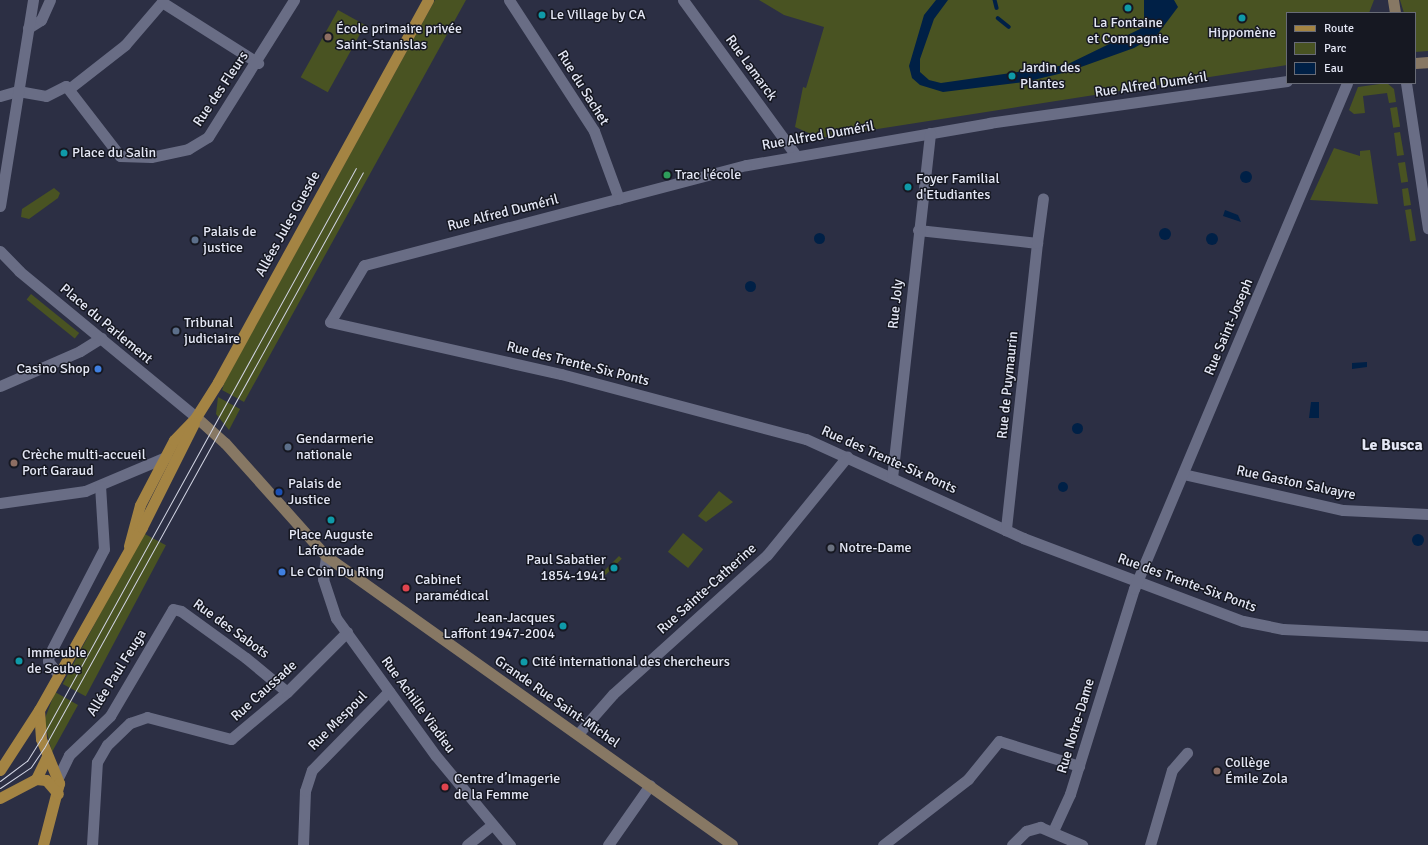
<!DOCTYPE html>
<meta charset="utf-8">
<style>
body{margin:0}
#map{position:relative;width:1428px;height:845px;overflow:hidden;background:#2c2f44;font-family:Signika,sans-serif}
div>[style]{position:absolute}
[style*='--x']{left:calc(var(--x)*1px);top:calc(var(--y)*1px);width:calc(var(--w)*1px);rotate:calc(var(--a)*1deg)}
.green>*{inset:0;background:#495322;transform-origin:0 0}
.water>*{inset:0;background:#002046}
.round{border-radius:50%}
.stream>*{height:3.5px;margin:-1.75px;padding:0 1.75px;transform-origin:1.75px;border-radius:1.75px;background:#002046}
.minor>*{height:11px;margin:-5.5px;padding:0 5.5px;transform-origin:5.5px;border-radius:5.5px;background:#696d85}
.tertiary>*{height:11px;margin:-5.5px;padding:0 5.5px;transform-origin:5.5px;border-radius:5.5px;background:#696d85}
.secondary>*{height:11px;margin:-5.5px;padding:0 5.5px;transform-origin:5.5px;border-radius:5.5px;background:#877864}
.primary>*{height:11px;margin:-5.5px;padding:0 5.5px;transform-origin:5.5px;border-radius:5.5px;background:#a48443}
.tram>*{height:1px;margin:-0.5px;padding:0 0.5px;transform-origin:0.5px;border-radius:0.5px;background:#d1d4e3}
.dots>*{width:11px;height:11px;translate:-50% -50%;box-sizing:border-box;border:2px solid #161822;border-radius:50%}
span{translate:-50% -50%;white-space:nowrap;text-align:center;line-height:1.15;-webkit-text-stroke:3px #161822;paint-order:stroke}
.poi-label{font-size:14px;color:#e4e7f5}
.left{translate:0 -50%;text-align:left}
.right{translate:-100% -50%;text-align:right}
.street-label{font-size:14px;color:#e4e7f5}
.quarter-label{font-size:16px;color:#e4e7f5;font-weight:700}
.legend{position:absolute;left:1286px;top:12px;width:130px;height:72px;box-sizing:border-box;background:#161822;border:1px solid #686b76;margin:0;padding:5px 7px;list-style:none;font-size:12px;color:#e4e7f5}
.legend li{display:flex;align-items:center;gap:8px;height:20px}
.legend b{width:20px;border:1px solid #686b76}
</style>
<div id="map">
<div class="green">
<i style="clip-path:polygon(435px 0,466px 0,244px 402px,222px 390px,225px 381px)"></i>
<i style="clip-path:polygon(759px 0,1374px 0,1369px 13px,1287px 13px,1287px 65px,820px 138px,795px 127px,803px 87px,806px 88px,824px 27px,784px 15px)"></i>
<i style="clip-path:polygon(1400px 0,1428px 0,1428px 51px,1415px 52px,1415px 13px,1404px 13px)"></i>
<i style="left:338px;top:10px;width:31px;height:77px;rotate:29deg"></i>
<i style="clip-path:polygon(1387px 83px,1394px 89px,1396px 102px,1389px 103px,1387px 93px,1363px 96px,1365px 113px,1354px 114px,1349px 110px,1358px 87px)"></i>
<i style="left:1397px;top:107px;width:20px;height:7px;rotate:81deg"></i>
<i style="clip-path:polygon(1400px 132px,1404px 155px,1397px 156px,1394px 133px)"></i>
<i style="clip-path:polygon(1334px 148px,1360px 156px,1360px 151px,1370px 150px,1378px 204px,1310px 200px)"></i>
<i style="left:1405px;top:162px;width:20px;height:7px;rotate:81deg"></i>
<i style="clip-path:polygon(54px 188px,60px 193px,58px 198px,29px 219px,21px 217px,22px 209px)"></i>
<i style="clip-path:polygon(1408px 188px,1411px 205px,1404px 206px,1402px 189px)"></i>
<i style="left:1411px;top:209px;width:32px;height:6px;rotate:81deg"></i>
<i style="left:31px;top:294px;width:62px;height:7px;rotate:39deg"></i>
<i style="clip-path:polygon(218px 397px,240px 409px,229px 430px,216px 414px)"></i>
<i style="clip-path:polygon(719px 491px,733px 502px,706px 522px,698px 516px)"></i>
<i style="left:143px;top:533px;width:26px;height:171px;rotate:28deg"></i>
<i style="left:683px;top:533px;width:26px;height:24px;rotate:39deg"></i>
<i style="left:619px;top:556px;width:4px;height:23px;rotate:45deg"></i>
<i style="clip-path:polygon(55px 692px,78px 705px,52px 752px,44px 721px)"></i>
</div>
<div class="water">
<i style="clip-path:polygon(936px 0,948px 0,934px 19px,920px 59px,920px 72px,929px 80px,941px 83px,1066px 65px,1144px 27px,1144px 0,1174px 0,1178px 7px,1157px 35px,1134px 48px,1067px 72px,1025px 82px,943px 92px,920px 85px,912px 78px,909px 66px,924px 15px)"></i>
<i class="round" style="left:1240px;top:171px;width:12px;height:12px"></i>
<i style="clip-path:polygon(1225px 210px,1238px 215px,1241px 222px,1223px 216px)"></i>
<i class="round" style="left:1159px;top:228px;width:12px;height:12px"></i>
<i class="round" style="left:813.5px;top:232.5px;width:11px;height:11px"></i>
<i class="round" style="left:1206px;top:233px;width:12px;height:12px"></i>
<i class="round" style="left:744.5px;top:280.5px;width:11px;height:11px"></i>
<i style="clip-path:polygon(1367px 362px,1367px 367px,1352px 369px,1352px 363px)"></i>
<i style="clip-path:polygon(1311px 402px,1319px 402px,1319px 418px,1309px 418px)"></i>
<i class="round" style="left:1071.5px;top:422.5px;width:11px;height:11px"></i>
<i class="round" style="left:1058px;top:482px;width:10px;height:10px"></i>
<i class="round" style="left:1412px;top:534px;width:12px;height:12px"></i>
</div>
<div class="stream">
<i style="--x:995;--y:0;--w:8;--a:76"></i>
<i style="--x:998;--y:18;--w:14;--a:39"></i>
</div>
<div class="minor">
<i style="--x:509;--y:0;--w:156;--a:57"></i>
<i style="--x:594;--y:131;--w:72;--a:69.8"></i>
<i style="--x:683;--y:0;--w:190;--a:54"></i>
<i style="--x:28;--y:28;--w:15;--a:-32"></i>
<i style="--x:41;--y:20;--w:22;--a:-66"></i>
<i style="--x:1287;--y:81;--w:300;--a:172"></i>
<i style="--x:990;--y:123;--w:248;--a:170.2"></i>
<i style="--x:746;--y:165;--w:395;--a:165.3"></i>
<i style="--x:364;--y:265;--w:66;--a:120.8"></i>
<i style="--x:330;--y:322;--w:237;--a:12.7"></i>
<i style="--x:561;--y:374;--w:253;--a:14.9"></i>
<i style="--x:806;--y:439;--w:239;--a:24.5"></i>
<i style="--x:1023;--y:538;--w:235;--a:20.7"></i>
<i style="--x:1243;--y:621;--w:41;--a:11.3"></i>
<i style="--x:1283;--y:629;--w:145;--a:2.8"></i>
<i style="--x:1406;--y:83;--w:147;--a:81.4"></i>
<i style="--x:70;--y:88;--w:70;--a:-38"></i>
<i style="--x:125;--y:45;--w:57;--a:-49.3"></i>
<i style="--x:162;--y:2;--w:114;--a:32.4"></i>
<i style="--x:0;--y:96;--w:19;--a:-16"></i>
<i style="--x:18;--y:91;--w:28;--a:10"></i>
<i style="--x:46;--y:96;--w:22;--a:-27"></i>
<i style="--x:66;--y:86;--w:88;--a:52.4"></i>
<i style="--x:120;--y:156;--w:31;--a:2"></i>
<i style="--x:151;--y:157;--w:38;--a:-12"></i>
<i style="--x:188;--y:149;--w:23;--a:-31"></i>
<i style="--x:208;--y:137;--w:162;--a:-57.9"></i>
<i style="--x:918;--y:230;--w:120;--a:6.2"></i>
<i style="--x:1037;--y:243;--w:289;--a:96.2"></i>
<i style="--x:1037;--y:243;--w:45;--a:-82.4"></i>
<i style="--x:0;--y:386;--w:87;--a:-23.6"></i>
<i style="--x:80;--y:351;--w:25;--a:-32"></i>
<i style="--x:1183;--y:474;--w:164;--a:12.7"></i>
<i style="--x:1343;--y:510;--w:85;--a:2.7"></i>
<i style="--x:892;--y:478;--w:347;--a:-83.7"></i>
<i style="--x:578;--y:734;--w:53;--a:-48.8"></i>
<i style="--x:613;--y:694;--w:207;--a:-42.1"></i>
<i style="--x:767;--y:555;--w:127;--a:-50.8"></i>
<i style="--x:54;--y:786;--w:34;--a:-64"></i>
<i style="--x:69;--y:755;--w:57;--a:-43.6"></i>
<i style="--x:110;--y:716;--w:124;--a:-59.5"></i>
<i style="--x:173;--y:609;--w:8;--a:14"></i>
<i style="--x:181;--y:611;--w:80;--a:35.9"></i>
<i style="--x:246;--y:658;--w:53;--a:39.7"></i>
<i style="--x:1053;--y:831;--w:41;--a:-65.3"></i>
<i style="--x:1070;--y:794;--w:215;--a:-72.7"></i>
<i style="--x:1134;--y:589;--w:549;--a:-67.17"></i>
<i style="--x:92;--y:845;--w:83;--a:-86.6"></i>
<i style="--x:97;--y:762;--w:20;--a:-60"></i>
<i style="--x:107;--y:745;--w:32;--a:-44"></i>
<i style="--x:130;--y:723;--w:18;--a:-19"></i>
<i style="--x:147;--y:717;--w:87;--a:14.7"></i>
<i style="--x:231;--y:739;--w:73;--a:-40"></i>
<i style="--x:287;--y:692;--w:85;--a:-45"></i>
<i style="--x:303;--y:845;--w:54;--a:-87.9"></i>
<i style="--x:305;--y:791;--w:22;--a:-72"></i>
<i style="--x:312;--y:770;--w:110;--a:-45.7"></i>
<i style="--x:467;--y:845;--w:32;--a:-39"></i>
<i style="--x:608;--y:845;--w:73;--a:-55"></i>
<i style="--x:883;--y:845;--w:108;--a:-37.8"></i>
<i style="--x:968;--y:779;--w:49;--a:-50.8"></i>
<i style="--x:999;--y:741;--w:84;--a:17.4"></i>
<i style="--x:1012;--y:845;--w:20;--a:-45"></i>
<i style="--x:1026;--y:831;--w:15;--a:-16"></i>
<i style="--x:1040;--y:827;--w:46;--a:23.2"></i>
<i style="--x:1150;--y:845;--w:78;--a:-73.7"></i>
<i style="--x:1172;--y:770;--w:23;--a:-49"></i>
</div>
<div class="tertiary">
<i style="--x:0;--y:206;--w:209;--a:-80.9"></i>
<i style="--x:0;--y:251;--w:28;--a:46"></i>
<i style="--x:19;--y:271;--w:229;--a:39.5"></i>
<i style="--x:0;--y:503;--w:86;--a:-8"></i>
<i style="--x:85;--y:491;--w:88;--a:-22.8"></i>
<i style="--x:326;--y:556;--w:23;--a:97"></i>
<i style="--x:323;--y:579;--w:41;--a:71.6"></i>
<i style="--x:336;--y:618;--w:170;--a:54.1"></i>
<i style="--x:436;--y:756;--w:116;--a:50.3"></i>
<i style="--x:58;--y:674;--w:16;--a:-128"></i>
<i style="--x:48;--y:661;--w:6;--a:-81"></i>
<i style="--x:49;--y:655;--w:119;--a:-62.6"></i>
<i style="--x:104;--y:549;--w:63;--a:-93.6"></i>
</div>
<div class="secondary">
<i style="--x:1393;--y:0;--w:13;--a:81"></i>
<i style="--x:1415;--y:63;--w:13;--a:-4"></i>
<i style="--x:196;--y:417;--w:39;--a:42"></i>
<i style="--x:225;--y:443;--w:152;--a:48.2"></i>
<i style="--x:326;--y:556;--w:498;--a:35.4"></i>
</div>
<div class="primary">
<i style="--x:129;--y:546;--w:42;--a:-75"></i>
<i style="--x:140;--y:505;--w:73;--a:-62.4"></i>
<i style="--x:174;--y:440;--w:32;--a:-46"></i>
<i style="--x:196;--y:417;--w:41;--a:-57.8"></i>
<i style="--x:218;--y:382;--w:436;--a:-61.2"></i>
<i style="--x:39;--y:710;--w:29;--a:86"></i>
<i style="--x:41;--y:739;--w:48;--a:67.8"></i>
<i style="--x:59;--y:783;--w:64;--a:104.5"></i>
<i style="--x:0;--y:770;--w:72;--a:-57"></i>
<i style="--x:39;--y:710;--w:210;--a:-60.6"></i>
<i style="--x:142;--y:527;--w:116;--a:-63.4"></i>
<i style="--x:36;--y:779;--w:10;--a:6"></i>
<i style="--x:46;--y:780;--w:18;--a:49"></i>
<i style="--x:0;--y:798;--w:41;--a:-27.8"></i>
<i style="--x:36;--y:779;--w:25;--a:-64"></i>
</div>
<div class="tram">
<i style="--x:0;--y:781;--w:34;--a:-37"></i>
<i style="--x:27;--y:761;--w:26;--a:-58"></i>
<i style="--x:41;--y:739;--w:652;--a:-61.12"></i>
<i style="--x:0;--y:788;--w:37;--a:-34"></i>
<i style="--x:31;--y:767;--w:23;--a:-56"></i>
<i style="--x:44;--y:748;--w:658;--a:-61.02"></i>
</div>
<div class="dots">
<i style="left:1128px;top:8px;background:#0f9aa8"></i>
<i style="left:542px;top:15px;background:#0f9aa8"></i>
<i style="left:1242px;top:18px;background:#0f9aa8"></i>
<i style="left:328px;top:37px;background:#8d6e63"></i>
<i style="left:1012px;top:76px;background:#0f9aa8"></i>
<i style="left:64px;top:153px;background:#0f9aa8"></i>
<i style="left:667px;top:175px;background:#2e9e5b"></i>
<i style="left:908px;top:187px;background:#0f9aa8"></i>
<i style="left:195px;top:240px;background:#5c6f8a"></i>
<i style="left:176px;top:331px;background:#5c6f8a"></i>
<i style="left:98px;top:369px;background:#3f7fe0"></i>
<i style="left:288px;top:447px;background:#5c6f8a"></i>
<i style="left:14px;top:463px;background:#8d6e63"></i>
<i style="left:279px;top:492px;background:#1a4fb4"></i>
<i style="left:331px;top:520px;background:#0f9aa8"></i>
<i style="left:831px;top:548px;background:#6b7280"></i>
<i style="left:614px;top:568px;background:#0f9aa8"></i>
<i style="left:282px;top:572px;background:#3f7fe0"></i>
<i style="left:406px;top:588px;background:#e0444e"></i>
<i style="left:563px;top:626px;background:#0f9aa8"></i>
<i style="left:19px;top:661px;background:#0f9aa8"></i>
<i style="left:524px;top:662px;background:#0f9aa8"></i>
<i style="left:1217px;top:771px;background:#8d6e63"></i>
<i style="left:445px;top:787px;background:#e0444e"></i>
</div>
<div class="poi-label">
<span class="left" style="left:550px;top:15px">Le Village by CA</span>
<span style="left:1128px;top:31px">La Fontaine<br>et Compagnie</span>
<span class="left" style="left:336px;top:37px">École primaire privée<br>Saint-Stanislas</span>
<span style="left:1242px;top:33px">Hippomène</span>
<span class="left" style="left:1020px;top:76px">Jardin des<br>Plantes</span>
<span class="left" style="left:72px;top:153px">Place du Salin</span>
<span class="left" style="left:675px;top:175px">Trac l'école</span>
<span class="left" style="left:916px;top:187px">Foyer Familial<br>d'Etudiantes</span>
<span class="left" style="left:203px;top:240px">Palais de<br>justice</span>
<span class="left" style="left:184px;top:331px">Tribunal<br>judiciaire</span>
<span class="right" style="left:90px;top:369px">Casino Shop</span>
<span class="left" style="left:296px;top:447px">Gendarmerie<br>nationale</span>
<span class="left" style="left:22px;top:463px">Crèche multi-accueil<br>Port Garaud</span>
<span class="left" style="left:288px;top:492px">Palais de<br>Justice</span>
<span style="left:331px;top:543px">Place Auguste<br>Lafourcade</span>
<span class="left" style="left:839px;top:548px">Notre-Dame</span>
<span class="right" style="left:606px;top:568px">Paul Sabatier<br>1854-1941</span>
<span class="left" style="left:290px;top:572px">Le Coin Du Ring</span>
<span class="left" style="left:415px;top:588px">Cabinet<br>paramédical</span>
<span class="right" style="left:555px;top:626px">Jean-Jacques<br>Laffont 1947-2004</span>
<span class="left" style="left:27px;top:661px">Immeuble<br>de Seube</span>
<span class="left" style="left:532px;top:662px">Cité international des chercheurs</span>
<span class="left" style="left:1225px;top:771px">Collège<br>Émile Zola</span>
<span class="left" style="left:454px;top:787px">Centre d’Imagerie<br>de la Femme</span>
</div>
<div class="street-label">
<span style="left:751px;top:68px;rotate:54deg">Rue Lamarck</span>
<span style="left:1151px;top:85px;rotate:-8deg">Rue Alfred Duméril</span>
<span style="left:583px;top:88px;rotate:58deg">Rue du Sachet</span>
<span style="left:221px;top:89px;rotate:-56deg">Rue des Fleurs</span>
<span style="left:818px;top:136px;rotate:-10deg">Rue Alfred Duméril</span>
<span style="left:503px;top:213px;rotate:-14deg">Rue Alfred Duméril</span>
<span style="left:288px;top:224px;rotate:-61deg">Allées Jules Guesde</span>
<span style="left:896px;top:304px;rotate:-84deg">Rue Joly</span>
<span style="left:106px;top:324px;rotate:40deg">Place du Parlement</span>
<span style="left:1229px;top:327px;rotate:-67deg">Rue Saint-Joseph</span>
<span style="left:578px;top:364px;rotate:14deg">Rue des Trente-Six Ponts</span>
<span style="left:1008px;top:385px;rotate:-84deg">Rue de Puymaurin</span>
<span style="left:889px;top:460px;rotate:24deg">Rue des Trente-Six Ponts</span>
<span style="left:1296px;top:483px;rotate:12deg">Rue Gaston Salvayre</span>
<span style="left:1187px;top:583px;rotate:20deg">Rue des Trente-Six Ponts</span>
<span style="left:707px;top:589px;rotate:-42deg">Rue Sainte-Catherine</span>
<span style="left:231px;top:629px;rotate:36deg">Rue des Sabots</span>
<span style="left:117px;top:673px;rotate:-58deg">Allée Paul Feuga</span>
<span style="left:264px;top:691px;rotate:-42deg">Rue Caussade</span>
<span style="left:557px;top:702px;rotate:35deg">Grande Rue Saint-Michel</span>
<span style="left:418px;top:705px;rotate:54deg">Rue Achille Viadieu</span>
<span style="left:338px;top:721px;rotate:-45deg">Rue Mespoul</span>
<span style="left:1076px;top:726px;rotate:-73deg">Rue Notre-Dame</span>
</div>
<div class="quarter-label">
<span style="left:1392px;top:445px">Le Busca</span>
</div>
<ul class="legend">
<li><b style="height:5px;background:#a48443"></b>Route</li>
<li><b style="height:11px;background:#495322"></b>Parc</li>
<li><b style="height:11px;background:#002046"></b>Eau</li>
</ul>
</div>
